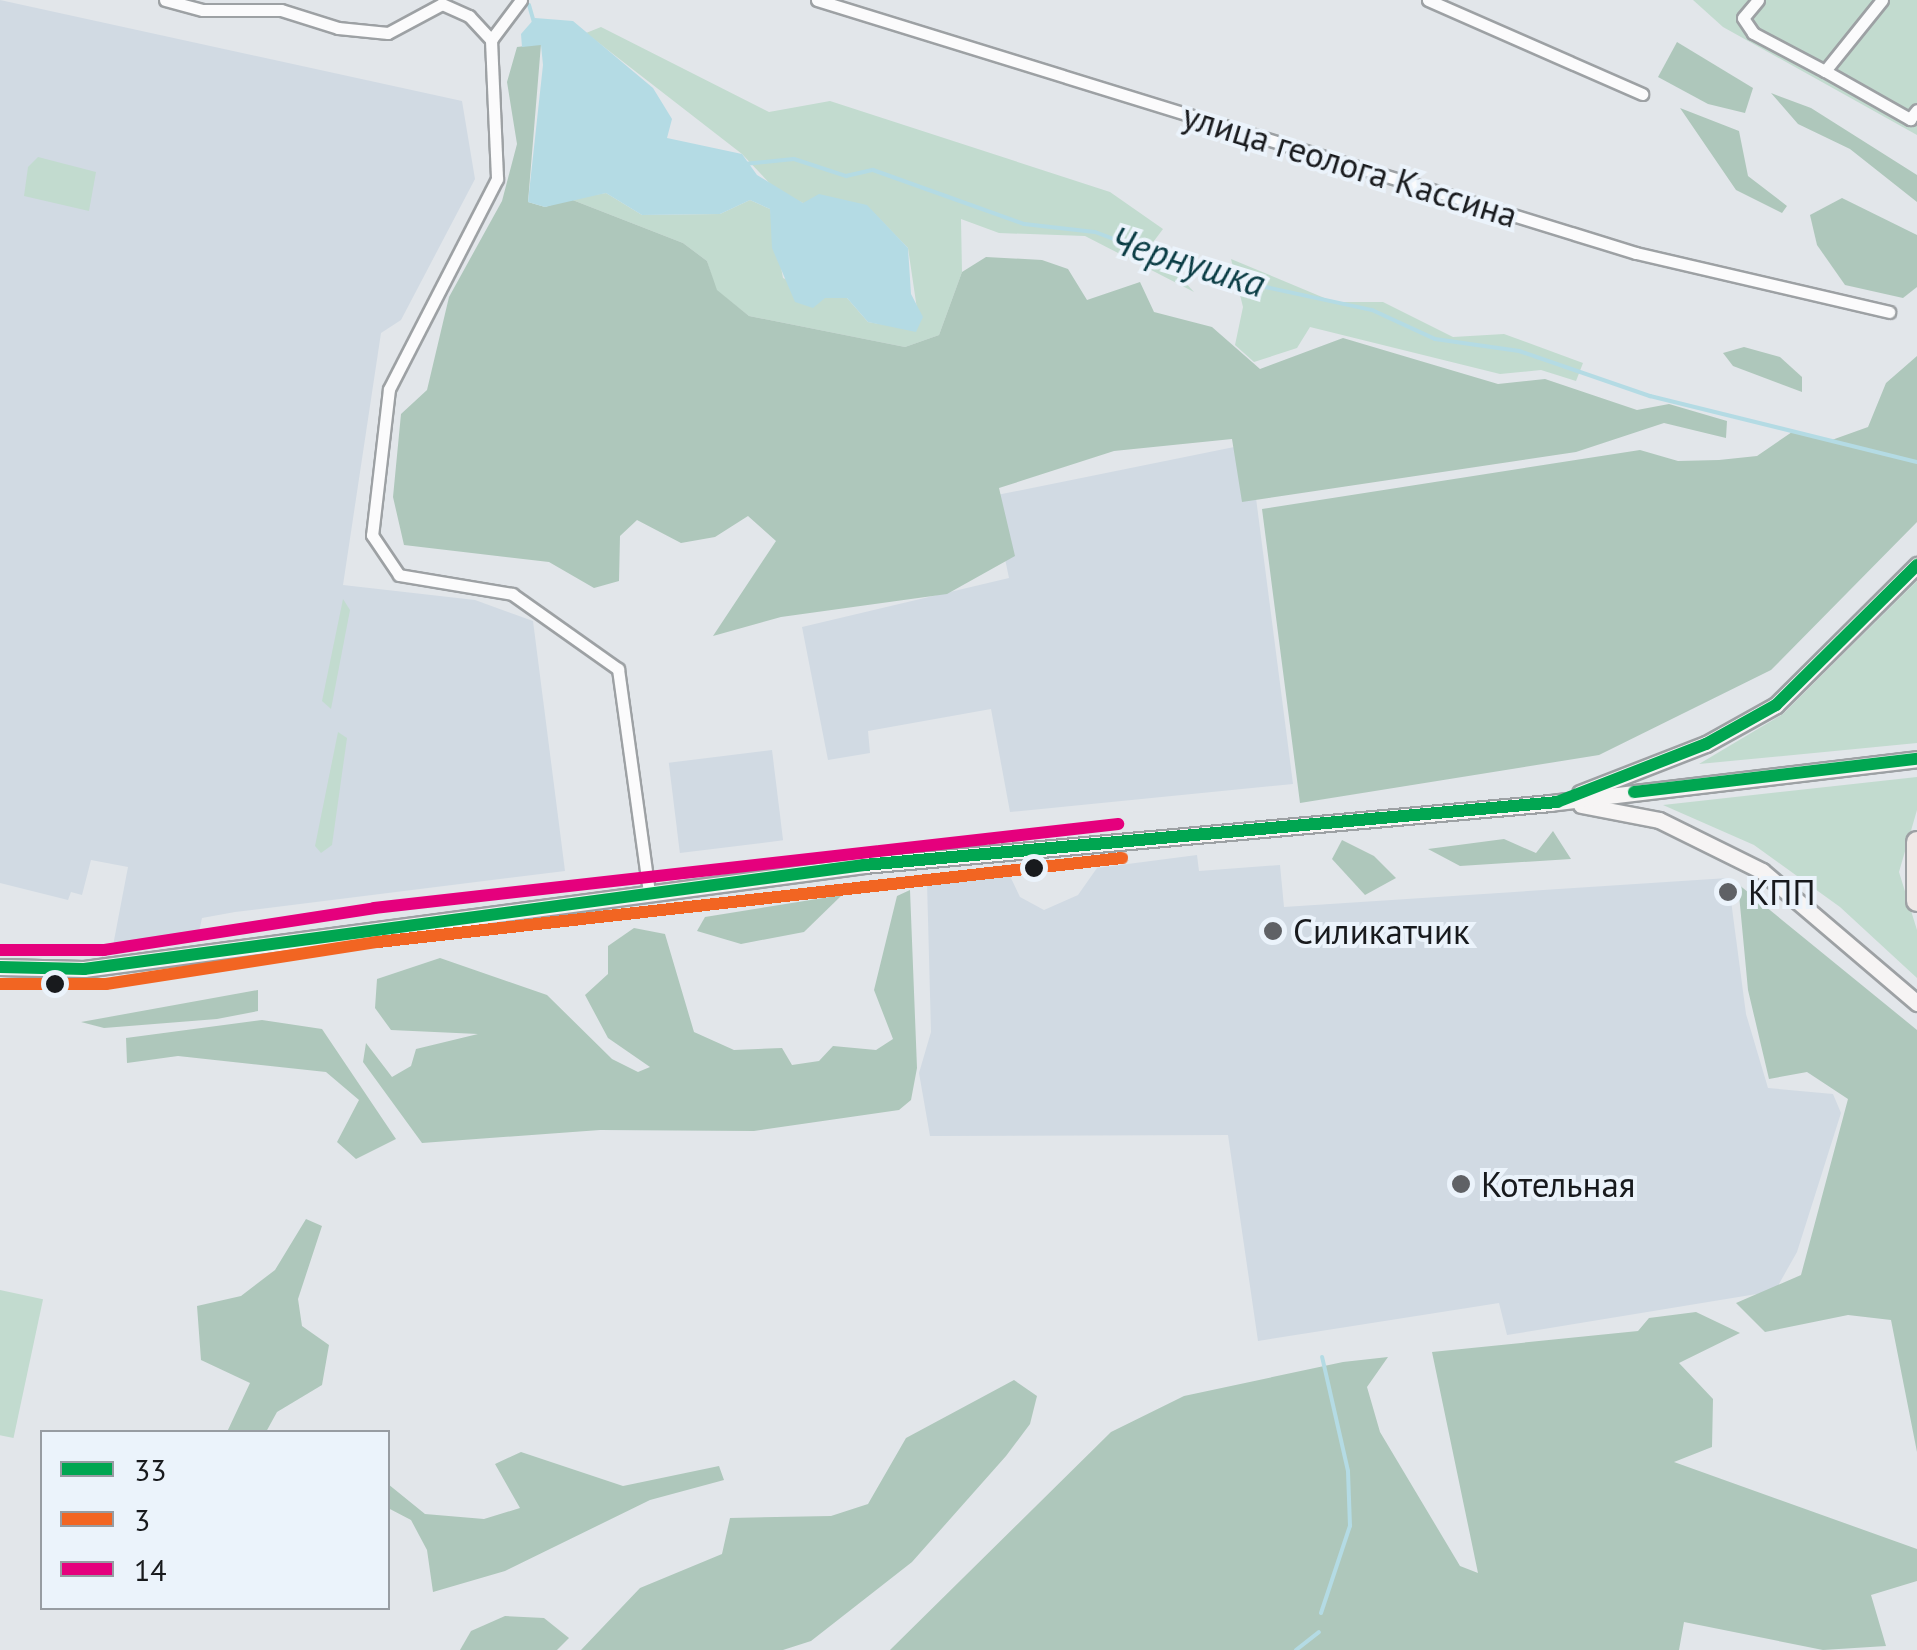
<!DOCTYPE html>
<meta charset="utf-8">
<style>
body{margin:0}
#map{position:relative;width:1917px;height:1650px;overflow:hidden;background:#e2e6ea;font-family:"PT Sans",sans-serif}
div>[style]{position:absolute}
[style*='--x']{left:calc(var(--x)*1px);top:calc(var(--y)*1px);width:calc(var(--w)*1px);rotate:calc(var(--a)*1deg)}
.built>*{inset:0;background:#d1dae3;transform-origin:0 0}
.green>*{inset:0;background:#c2dbcf;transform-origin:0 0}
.forest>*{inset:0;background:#aec7bb}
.water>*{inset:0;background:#b4dbe4}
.stream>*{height:4px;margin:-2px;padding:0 2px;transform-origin:2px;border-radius:2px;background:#b4dbe4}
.roads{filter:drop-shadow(2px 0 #9da1a4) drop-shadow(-2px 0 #9da1a4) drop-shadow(0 2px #9da1a4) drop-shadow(0 -2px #9da1a4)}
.minor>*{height:11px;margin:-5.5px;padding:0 5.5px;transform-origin:5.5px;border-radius:5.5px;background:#fbfbfc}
.secondary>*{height:15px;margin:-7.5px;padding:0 7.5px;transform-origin:7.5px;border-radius:7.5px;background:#f6f4f4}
.trunk>*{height:20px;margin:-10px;padding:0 10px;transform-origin:10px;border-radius:10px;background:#efe9e7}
.bus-1>*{height:12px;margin:-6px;padding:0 6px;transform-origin:6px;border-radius:6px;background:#00a651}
.bus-2>*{height:12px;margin:-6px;padding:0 6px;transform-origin:6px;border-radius:6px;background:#f26522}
.bus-3>*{height:12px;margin:-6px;padding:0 6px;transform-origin:6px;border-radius:6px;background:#e5007d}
.dots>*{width:28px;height:28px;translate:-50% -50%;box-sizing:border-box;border:5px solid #ebf3fb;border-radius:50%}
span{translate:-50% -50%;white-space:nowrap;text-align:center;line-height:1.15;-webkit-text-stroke:8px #ebf3fb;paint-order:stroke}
.street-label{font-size:35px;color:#181a1d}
.poi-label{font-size:35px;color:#181a1d}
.left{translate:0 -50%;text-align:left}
.water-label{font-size:38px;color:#093c44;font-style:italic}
.legend{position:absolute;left:40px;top:1430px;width:350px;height:180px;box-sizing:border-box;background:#ebf3fb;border:2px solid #979ca2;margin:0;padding:12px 18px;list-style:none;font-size:30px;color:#181a1d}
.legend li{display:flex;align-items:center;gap:20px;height:50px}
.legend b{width:50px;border:2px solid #979ca2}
</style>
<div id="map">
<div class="built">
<i style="clip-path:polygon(0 0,462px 101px,475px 179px,401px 320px,381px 333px,343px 585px,475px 600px,533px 621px,565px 871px,235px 912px,202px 918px,198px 936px,112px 951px,128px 867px,91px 860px,82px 895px,71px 892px,68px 900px,0 883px)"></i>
<i style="clip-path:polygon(1249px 444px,1293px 784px,1010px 812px,991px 709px,868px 731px,870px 753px,828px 760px,802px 627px,1009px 578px,992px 496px)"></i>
<i style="left:772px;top:750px;width:91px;height:104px;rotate:83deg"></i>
<i style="clip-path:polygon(1197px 855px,1199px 871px,1280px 865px,1284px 907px,1728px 878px,1746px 1014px,1768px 1088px,1833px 1094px,1841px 1113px,1797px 1252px,1775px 1291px,1507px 1335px,1499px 1303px,1258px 1341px,1228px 1135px,930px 1136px,919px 1073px,931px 1032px,927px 882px,1009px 874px,1020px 897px,1044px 910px,1078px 895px,1097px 868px)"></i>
</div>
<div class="green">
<i style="clip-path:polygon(1693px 0,1917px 0,1917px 135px,1723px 27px)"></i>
<i style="clip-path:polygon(601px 27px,769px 112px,830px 101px,1110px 192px,1163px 229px,1151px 245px,1194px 292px,1085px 236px,999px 233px,961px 219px,962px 272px,939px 335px,905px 347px,749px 316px,716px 290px,707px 261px,683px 243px,570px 199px,606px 193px,642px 215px,720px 214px,750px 200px,770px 209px,783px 278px,825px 298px,847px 298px,868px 322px,886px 325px,917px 309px,908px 248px,867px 206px,803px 203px,776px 190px,742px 154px,586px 33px)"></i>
<i style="clip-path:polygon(38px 157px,96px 172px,89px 211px,24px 196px,28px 167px)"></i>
<i style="clip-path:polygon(1231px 259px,1334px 302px,1383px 302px,1453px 337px,1504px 334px,1583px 363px,1576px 381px,1541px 370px,1500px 374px,1310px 327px,1297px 348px,1254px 362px,1235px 345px,1243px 307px)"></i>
<i style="clip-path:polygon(1917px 581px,1917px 743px,1699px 764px,1783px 714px)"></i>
<i style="clip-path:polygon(343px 599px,350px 610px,331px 709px,322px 701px)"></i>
<i style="clip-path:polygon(338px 732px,347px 738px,332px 845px,321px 853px,315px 846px)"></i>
<i style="clip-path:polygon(1917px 777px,1917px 810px,1899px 872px,1917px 930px,1917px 978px,1840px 907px,1754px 845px,1663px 805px)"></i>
<i style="left:0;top:1290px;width:44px;height:142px;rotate:12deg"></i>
</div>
<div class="forest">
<i style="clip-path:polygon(1677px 42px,1753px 88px,1745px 113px,1708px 104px,1658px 77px)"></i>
<i style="clip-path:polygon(541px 44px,528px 202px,545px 207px,570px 199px,683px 243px,707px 261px,717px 290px,749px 316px,905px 347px,939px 335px,962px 272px,986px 257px,1042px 260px,1068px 269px,1087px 300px,1140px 282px,1154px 312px,1212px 327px,1260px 369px,1343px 338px,1498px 384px,1545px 379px,1637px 410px,1669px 404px,1727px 421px,1726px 438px,1664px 423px,1576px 452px,1242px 502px,1232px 439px,1114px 451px,999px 488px,1015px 556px,947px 594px,781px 617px,713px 636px,776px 541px,748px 516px,715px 537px,681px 543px,637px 520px,620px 536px,619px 581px,594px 588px,549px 562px,404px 545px,393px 497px,401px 414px,427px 390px,449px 297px,502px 201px,517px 144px,507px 82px,517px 47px)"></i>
<i style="clip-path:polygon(1771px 93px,1811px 108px,1917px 175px,1917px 202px,1850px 149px,1798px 124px)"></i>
<i style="clip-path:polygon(1680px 108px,1739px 131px,1748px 176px,1787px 206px,1782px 213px,1736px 190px)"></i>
<i style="clip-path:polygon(1842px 198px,1917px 235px,1917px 287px,1903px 298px,1845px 285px,1817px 245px,1810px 215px)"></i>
<i style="clip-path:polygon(1744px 347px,1780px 357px,1802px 377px,1802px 392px,1733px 366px,1723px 353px)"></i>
<i style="clip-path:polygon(1917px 356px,1917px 522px,1771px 670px,1599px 755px,1300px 803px,1262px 509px,1640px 450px,1678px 461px,1719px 460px,1757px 456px,1792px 432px,1829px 441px,1868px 427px,1886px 383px)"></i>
<i style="clip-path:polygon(1553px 831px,1571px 859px,1460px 866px,1428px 849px,1504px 839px,1536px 853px)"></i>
<i style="clip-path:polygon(1342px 840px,1374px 856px,1396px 878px,1365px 895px,1332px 859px)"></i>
<i style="clip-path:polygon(1738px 884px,1917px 1030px,1917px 1452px,1891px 1320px,1848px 1315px,1765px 1332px,1736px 1303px,1801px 1275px,1848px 1099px,1807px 1072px,1769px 1079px,1748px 990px)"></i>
<i style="clip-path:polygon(910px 890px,917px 1068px,911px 1100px,899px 1110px,754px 1131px,600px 1130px,422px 1143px,363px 1062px,366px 1043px,392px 1077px,411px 1066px,416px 1049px,478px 1034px,391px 1030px,375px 1008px,377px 979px,440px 958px,547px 995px,612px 1059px,638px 1072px,650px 1067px,608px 1038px,585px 995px,608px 974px,608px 946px,634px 928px,665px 934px,694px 1032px,734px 1050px,782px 1048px,792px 1065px,819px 1061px,833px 1046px,876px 1050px,893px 1039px,874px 990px,897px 896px)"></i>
<i style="clip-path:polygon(842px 895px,804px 932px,741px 944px,697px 931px,705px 917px)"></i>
<i style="clip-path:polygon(258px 990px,258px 1011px,217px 1019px,104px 1028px,81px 1022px)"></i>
<i style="clip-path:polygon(262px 1020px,322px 1029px,396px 1139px,356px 1159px,337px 1142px,359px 1100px,326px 1072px,178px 1056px,127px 1063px,126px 1038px)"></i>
<i style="clip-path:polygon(306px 1219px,322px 1226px,298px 1299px,302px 1326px,329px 1345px,322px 1385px,277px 1412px,266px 1432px,227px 1432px,250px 1383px,201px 1360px,197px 1306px,241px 1296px,275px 1270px)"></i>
<i style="clip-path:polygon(1696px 1312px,1740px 1333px,1679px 1363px,1713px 1399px,1712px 1447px,1674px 1462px,1917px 1549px,1917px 1581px,1871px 1595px,1886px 1646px,1823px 1650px,1684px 1622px,1679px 1650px,890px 1650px,1111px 1432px,1184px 1396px,1343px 1362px,1388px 1357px,1367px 1387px,1380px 1432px,1460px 1566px,1478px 1573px,1432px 1352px,1638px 1331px,1649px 1318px)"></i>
<i style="clip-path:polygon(1014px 1380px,1037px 1396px,1030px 1424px,1006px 1456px,912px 1562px,811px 1641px,783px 1650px,581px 1650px,640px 1588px,722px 1554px,730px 1518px,831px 1516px,868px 1504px,906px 1438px)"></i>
<i style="clip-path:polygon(521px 1452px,623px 1486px,719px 1466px,724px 1480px,650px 1500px,505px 1571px,433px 1592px,427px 1550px,411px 1520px,388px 1508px,388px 1484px,425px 1514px,484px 1519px,520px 1508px,495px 1464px)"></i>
<i style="clip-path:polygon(505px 1616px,544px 1618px,569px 1638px,557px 1650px,460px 1650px,471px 1631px)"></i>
</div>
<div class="water">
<i style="clip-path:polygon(535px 18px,573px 21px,653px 88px,672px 119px,667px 138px,742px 154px,757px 175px,803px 203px,819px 194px,867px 205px,908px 248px,911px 294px,923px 317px,916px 332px,868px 322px,847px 298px,825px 298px,813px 308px,795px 302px,772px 248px,770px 209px,750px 200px,720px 214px,642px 215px,606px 193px,545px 207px,528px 202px,543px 65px,541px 45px,522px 47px,521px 34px)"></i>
</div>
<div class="stream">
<i style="--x:529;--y:5;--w:18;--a:74"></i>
<i style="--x:744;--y:164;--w:50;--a:-5.7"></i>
<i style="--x:794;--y:159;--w:55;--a:18.1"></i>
<i style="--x:846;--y:176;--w:28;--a:-13"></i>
<i style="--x:873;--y:170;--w:160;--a:19.7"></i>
<i style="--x:1024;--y:224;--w:71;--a:6.4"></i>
<i style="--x:1095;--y:232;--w:123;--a:20.5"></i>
<i style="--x:1210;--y:275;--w:166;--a:12.2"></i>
<i style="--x:1372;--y:310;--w:69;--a:24.7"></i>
<i style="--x:1435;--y:339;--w:85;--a:8.1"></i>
<i style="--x:1519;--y:351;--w:139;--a:19"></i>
<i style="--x:1650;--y:396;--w:275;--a:13.9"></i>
<i style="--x:1321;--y:1613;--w:92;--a:-71.6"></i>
<i style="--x:1350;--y:1526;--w:55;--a:-92.1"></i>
<i style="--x:1348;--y:1471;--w:117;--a:-102.8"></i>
<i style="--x:1296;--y:1650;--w:29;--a:-38"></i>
</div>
<div class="roads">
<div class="minor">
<i style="--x:165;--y:0;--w:39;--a:15"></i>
<i style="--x:203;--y:10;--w:78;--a:0"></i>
<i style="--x:281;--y:10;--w:60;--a:17.5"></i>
<i style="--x:338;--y:28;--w:50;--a:5.7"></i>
<i style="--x:388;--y:33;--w:61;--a:-28.2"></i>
<i style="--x:442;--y:4;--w:30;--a:24"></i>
<i style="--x:469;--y:16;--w:33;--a:47"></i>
<i style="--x:491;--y:40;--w:50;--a:-53.1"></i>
<i style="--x:817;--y:0;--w:857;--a:17.17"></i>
<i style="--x:1636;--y:253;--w:260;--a:13.1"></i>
<i style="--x:1428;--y:0;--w:234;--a:23.7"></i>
<i style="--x:1758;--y:0;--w:23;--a:130"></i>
<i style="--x:1743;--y:18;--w:18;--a:56"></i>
<i style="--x:1753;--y:33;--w:81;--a:27.8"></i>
<i style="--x:1882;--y:0;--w:91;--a:128.8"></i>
<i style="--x:1825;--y:71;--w:98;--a:29.5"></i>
<i style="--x:1910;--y:119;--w:11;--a:-52"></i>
<i style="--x:491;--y:40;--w:139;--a:87.5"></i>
<i style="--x:497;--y:179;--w:236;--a:117.2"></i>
<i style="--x:389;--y:389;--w:147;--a:96.6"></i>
<i style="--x:372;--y:535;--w:48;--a:56"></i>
<i style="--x:399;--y:575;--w:115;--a:9.5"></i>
<i style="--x:512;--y:594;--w:130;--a:35.3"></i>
<i style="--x:618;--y:669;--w:225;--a:82.1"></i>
</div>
<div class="secondary">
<i style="--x:1580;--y:793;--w:135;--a:-21.3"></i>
<i style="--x:1706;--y:744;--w:80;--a:-29.1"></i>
<i style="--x:1776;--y:705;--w:199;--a:-44.8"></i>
<i style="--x:1581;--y:805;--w:79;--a:10.9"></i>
<i style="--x:1659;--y:820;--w:115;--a:26.3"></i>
<i style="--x:1762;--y:871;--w:204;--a:40.4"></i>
<i style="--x:0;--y:967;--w:84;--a:1.4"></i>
<i style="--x:84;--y:969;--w:787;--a:-7.59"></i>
<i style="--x:864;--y:865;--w:689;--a:-5.16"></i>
<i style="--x:1550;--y:803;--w:370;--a:-6.8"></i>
</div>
<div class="trunk">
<i style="--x:1917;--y:842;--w:59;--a:90"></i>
</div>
</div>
<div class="bus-1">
<i style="--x:1634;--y:792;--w:285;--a:-6.7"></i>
<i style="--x:0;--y:967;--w:84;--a:1.4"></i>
<i style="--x:84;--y:969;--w:787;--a:-7.59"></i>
<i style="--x:864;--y:865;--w:696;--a:-5.19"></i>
<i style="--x:1557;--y:802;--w:160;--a:-21.3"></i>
<i style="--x:1706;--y:744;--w:80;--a:-29.1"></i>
<i style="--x:1776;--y:705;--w:199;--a:-44.8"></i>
</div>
<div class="bus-2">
<i style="--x:0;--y:984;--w:106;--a:0"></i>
<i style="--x:106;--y:984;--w:275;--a:-8.8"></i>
<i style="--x:378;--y:942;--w:749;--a:-6.44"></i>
</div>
<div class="bus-3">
<i style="--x:0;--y:950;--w:104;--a:0"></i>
<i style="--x:104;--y:950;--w:273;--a:-8.8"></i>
<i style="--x:374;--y:908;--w:749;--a:-6.44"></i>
</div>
<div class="dots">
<i style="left:1034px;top:868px;background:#181a1d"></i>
<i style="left:1728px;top:892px;background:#5f6165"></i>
<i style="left:1273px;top:931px;background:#5f6165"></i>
<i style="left:55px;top:984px;background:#181a1d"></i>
<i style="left:1461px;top:1184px;background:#5f6165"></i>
</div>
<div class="street-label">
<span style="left:1350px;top:165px;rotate:17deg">улица геолога Кассина</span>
</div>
<div class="poi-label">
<span class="left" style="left:1748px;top:892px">КПП</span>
<span class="left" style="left:1293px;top:931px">Силикатчик</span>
<span class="left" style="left:1481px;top:1184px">Котельная</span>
</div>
<div class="water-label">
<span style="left:1188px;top:261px;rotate:17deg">Чернушка</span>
</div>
<ul class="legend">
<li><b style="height:12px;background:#00a651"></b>33</li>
<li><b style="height:12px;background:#f26522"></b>3</li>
<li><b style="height:12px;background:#e5007d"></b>14</li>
</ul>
</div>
